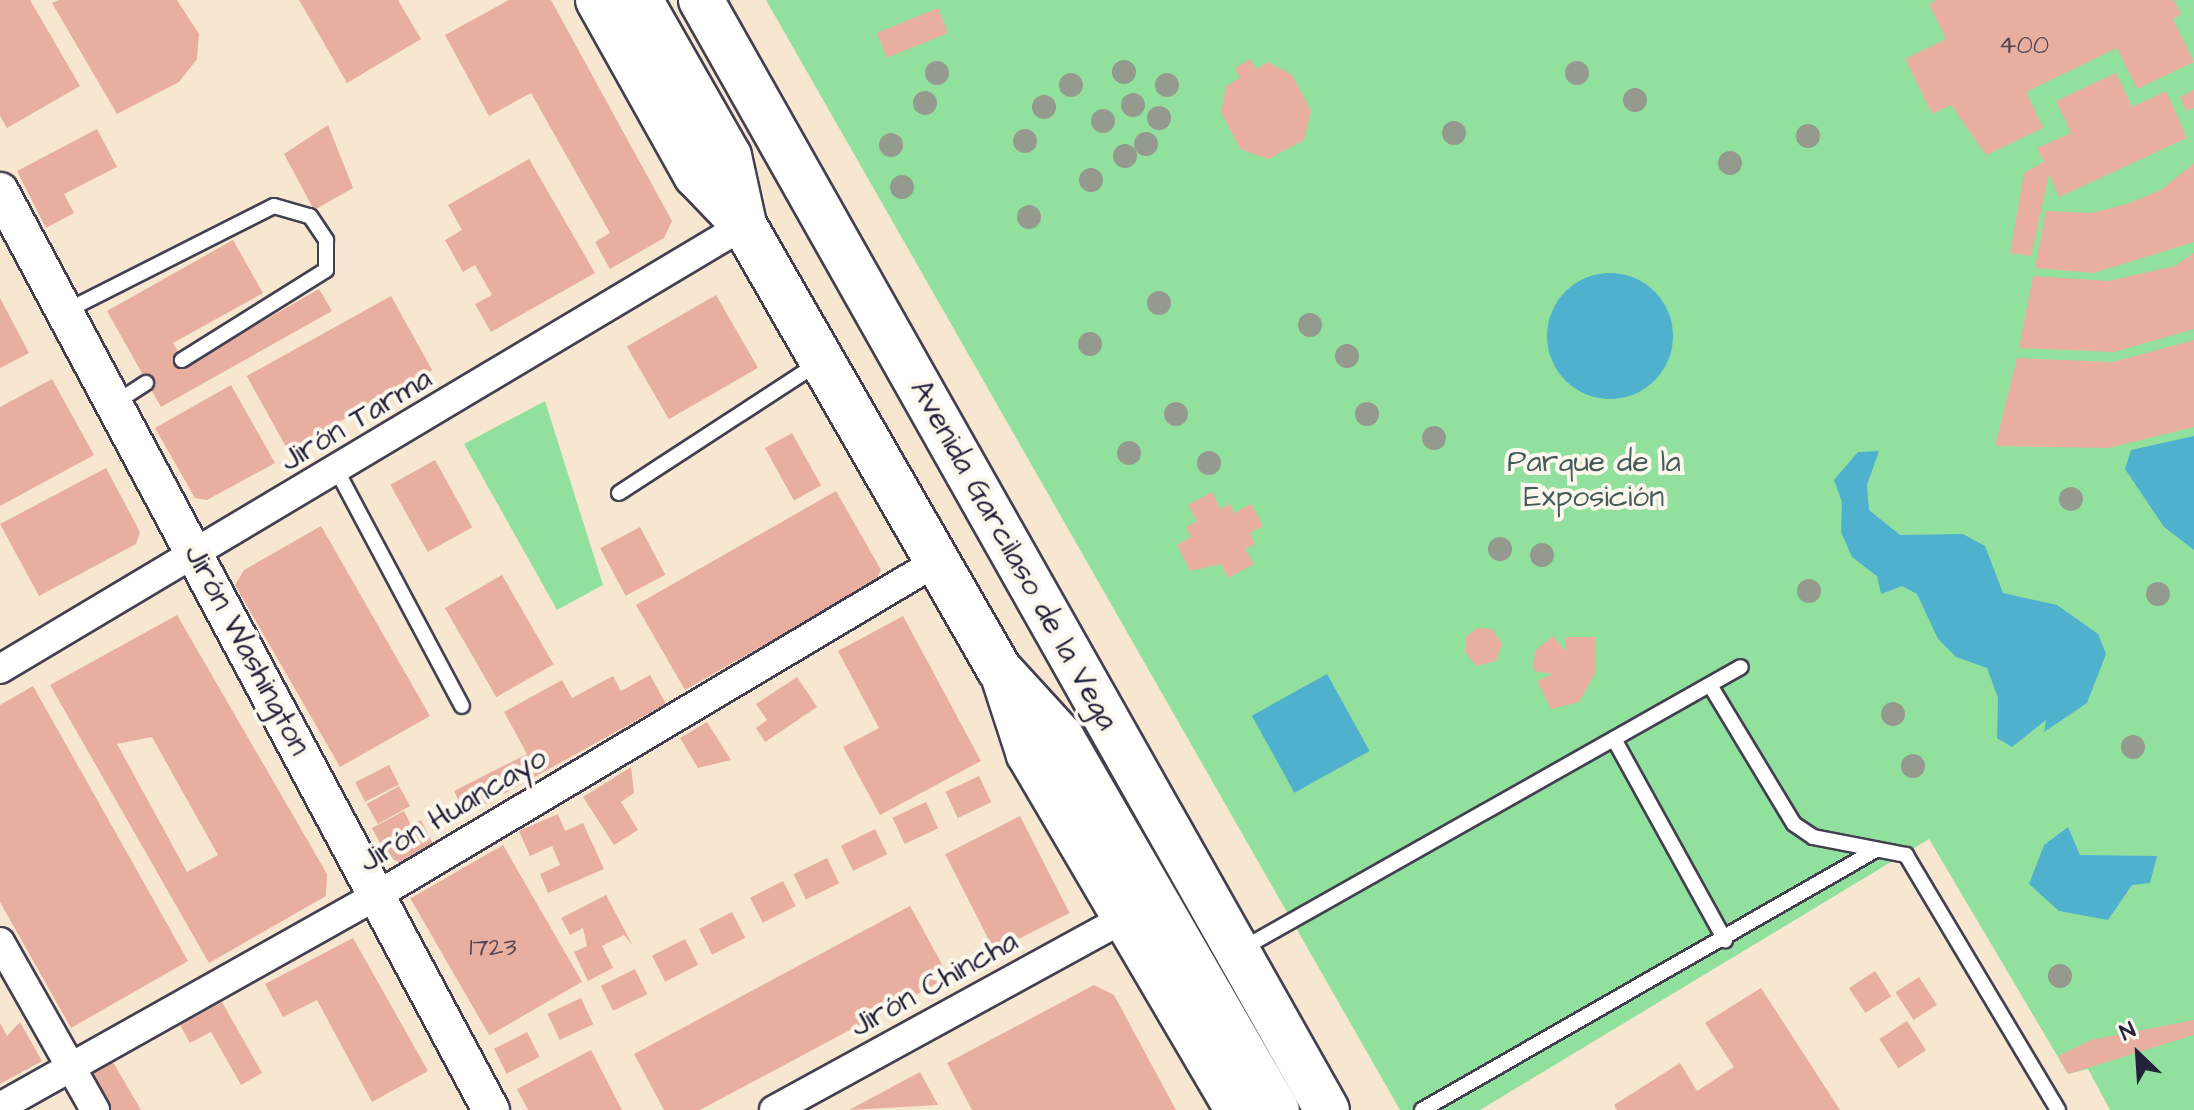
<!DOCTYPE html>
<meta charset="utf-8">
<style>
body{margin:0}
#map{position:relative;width:2194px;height:1110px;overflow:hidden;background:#f7e7d0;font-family:"Architects Daughter",sans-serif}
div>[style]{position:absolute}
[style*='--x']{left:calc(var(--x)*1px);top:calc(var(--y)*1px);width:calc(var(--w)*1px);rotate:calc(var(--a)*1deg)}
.green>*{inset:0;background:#92e09e}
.water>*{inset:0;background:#50b1cf;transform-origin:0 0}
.round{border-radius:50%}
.building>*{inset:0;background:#e8afa1;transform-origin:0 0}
.roads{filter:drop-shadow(2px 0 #424051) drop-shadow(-2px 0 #424051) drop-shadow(0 2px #424051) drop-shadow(0 -2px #424051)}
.service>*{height:14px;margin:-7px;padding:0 7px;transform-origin:7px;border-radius:7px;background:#fff}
.minor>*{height:28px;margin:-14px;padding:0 14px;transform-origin:14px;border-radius:14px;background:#fff}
.tertiary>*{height:36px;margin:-18px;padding:0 18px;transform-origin:18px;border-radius:18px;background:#fff}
.secondary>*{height:40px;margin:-20px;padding:0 20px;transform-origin:20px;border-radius:20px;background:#fff}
.primary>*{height:44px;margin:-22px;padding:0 22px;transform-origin:22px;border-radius:22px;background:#fff}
.trees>*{width:24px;height:24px;margin:-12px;border-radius:50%;background:#959a8f}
span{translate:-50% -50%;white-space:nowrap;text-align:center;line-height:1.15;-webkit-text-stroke:8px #fbf7ec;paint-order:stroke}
.number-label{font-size:26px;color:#544554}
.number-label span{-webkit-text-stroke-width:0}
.street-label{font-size:30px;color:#22223b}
.park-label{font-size:30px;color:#445b59}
.north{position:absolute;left:2098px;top:1014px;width:80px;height:80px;-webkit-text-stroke:6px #fbf7ec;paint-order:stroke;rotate:335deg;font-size:22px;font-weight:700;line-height:32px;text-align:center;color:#22223b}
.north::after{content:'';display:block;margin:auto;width:28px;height:36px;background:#22223b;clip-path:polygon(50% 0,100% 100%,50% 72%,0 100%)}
</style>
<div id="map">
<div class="green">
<i style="clip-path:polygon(766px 0,2194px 0,2194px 1110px,2110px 1110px,2088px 1069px,2068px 1074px,1929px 839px,1480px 1110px,1400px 1110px)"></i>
<i style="clip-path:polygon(545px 401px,603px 585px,557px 610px,464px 444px)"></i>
</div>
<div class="water">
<i class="round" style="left:1547px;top:273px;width:126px;height:126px"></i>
<i style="clip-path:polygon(2194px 436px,2194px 550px,2164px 527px,2125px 469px,2131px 450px)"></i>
<i style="clip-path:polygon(1879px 451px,1867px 485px,1869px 510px,1900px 535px,1963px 534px,1985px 546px,2003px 593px,2057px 605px,2098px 634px,2106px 654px,2087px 703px,2044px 732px,2046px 720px,2012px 747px,1997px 738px,1998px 698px,1987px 668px,1956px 657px,1938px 639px,1917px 594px,1902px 586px,1881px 594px,1877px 576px,1852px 557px,1841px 532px,1842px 502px,1834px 480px,1858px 452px)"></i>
<i style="left:1327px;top:674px;width:88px;height:86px;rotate:61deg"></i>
<i style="clip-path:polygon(2068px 827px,2080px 855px,2157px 856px,2150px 883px,2132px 885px,2108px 920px,2059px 911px,2029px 884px,2044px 845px)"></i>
</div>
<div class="building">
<i style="clip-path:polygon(0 0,30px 0,80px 86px,7px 128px,0 116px)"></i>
<i style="clip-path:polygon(59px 0,177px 0,199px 34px,197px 59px,179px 82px,117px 114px,52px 3px)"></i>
<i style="clip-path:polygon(299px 0,398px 0,421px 39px,347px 83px)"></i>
<i style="clip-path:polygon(509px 0,551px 0,672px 221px,664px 238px,610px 269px,595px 242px,610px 233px,531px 93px,489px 116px,445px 35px)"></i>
<i style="clip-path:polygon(1936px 0,2174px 0,2181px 14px,2173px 19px,2194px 62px,2137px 89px,2117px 48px,2026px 92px,2043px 128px,1986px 155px,1951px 105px,1932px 114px,1905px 59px,1946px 39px,1929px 4px)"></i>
<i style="left:938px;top:8px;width:27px;height:66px;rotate:68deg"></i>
<i style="clip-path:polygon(1250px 59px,1256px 69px,1268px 62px,1292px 75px,1311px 111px,1304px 140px,1268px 159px,1240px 149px,1221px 112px,1226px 86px,1240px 78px,1235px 68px)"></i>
<i style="clip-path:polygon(2116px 73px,2132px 107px,2166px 91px,2187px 138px,2059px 197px,2049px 174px,2031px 256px,2010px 253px,2024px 173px,2044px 162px,2037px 148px,2071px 133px,2056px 101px)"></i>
<i style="clip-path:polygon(2194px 90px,2194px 108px,2186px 111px,2180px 97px)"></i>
<i style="clip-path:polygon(328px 125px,353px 188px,314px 210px,284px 154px)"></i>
<i style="clip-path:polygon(97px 129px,117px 167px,64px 194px,74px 213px,46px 228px,17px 171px)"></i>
<i style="clip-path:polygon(529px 159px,595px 273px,491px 332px,475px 304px,492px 295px,475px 265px,463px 272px,445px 240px,462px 230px,448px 205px)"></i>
<i style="clip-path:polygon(2194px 163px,2194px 242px,2094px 273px,2035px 268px,2046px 211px,2091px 213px,2127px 204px,2161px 190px)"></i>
<i style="clip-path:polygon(233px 240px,263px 293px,173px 343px,186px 365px,319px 289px,332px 311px,161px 407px,107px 311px)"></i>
<i style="clip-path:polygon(2194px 253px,2194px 329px,2114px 352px,2019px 348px,2033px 276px,2108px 281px,2175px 266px)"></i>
<i style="left:716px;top:295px;width:84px;height:103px;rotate:60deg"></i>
<i style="left:391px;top:296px;width:85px;height:165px;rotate:61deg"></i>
<i style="clip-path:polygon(0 298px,29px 353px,0 368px)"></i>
<i style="clip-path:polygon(2194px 340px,2194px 427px,2108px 448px,1995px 446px,2017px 358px,2113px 362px)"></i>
<i style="clip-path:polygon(52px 379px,94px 455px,0 506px,0 407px)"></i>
<i style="clip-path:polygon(231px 385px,275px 463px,207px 500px,195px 498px,155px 428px)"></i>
<i style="left:792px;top:433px;width:60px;height:31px;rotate:61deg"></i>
<i style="left:435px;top:460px;width:77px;height:51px;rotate:61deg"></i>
<i style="clip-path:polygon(106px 468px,140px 532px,136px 544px,39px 596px,0 524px)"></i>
<i style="clip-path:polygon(836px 491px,881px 570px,875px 582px,685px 690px,636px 605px)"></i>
<i style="clip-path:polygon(1212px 492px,1220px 509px,1230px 504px,1234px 513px,1251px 504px,1263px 526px,1250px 533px,1255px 544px,1245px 549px,1254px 564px,1228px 578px,1221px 564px,1190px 571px,1177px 545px,1191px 537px,1186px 527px,1197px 521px,1188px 505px)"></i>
<i style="clip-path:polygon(321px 526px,430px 716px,340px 767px,235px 585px,244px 570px)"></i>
<i style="left:640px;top:527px;width:54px;height:45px;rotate:62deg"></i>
<i style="left:502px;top:575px;width:103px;height:66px;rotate:60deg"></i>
<i style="clip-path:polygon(evenodd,177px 615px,327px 874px,326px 896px,209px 963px,50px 685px,177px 615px,152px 737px,218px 855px,187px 872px,117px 744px,152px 737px)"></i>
<i style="clip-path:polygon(903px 616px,981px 761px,880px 815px,843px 747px,879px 728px,838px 651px)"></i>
<i style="clip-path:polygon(1477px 628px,1492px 629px,1502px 644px,1496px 661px,1476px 666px,1465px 652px,1465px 638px)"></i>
<i style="clip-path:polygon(1553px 636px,1566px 652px,1565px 637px,1595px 637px,1596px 671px,1579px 702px,1551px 709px,1537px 681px,1553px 674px,1533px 671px,1535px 651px)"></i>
<i style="clip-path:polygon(650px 675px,666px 704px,466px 815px,454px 791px,527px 754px,504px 712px,562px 680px,572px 698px,613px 676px,621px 691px)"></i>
<i style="clip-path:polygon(797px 677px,817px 707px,765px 742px,756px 728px,767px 720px,756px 704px)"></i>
<i style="clip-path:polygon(33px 686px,188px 961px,71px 1028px,0 902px,0 705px)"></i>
<i style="clip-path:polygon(707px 722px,731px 760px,698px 768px,680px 738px)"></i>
<i style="left:389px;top:765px;width:22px;height:38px;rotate:63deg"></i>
<i style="clip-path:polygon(631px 767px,634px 793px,621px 802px,638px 830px,614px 845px,583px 797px)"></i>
<i style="left:979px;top:776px;width:29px;height:37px;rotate:65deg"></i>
<i style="left:399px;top:786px;width:23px;height:37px;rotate:61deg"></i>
<i style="left:926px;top:802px;width:29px;height:37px;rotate:65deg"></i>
<i style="clip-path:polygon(404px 811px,411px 825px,421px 820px,433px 844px,400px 862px,388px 858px,372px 828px)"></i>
<i style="clip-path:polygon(558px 814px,565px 831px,583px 823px,604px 869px,548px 893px,540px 874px,560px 865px,552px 846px,530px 856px,519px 831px)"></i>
<i style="left:1020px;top:816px;width:109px;height:84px;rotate:63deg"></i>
<i style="left:875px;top:829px;width:28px;height:38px;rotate:64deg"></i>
<i style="left:503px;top:845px;width:158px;height:107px;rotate:60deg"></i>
<i style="left:827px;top:858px;width:28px;height:37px;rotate:64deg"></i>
<i style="left:783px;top:881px;width:28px;height:37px;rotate:63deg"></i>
<i style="clip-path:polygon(606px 895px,633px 946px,624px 935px,602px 946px,613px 968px,588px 981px,574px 952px,587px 946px,583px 928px,570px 935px,561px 918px)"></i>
<i style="clip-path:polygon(910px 906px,949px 977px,700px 1110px,664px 1110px,634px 1054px)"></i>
<i style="left:732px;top:912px;width:29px;height:37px;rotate:63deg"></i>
<i style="clip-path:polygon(353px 938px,428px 1071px,372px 1102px,317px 1000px,283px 1017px,265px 984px)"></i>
<i style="left:685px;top:939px;width:29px;height:37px;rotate:63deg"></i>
<i style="left:635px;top:969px;width:28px;height:38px;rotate:64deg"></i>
<i style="left:1875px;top:971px;width:30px;height:31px;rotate:57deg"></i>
<i style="left:1919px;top:977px;width:33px;height:28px;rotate:57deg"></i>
<i style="clip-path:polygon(1094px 985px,1114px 995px,1176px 1110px,972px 1110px,947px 1063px)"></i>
<i style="clip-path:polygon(1761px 988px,1840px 1110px,1617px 1110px,1614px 1105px,1680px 1063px,1697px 1091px,1734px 1067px,1705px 1023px)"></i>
<i style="left:581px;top:998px;width:29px;height:37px;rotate:65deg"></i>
<i style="clip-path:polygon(222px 1002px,262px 1073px,241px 1085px,211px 1032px,190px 1043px,180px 1025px)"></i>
<i style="clip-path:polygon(2194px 1020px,2194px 1035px,2068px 1074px,2058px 1056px,2091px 1040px)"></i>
<i style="left:1907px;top:1021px;width:35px;height:33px;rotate:57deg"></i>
<i style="clip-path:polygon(20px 1022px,42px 1061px,0 1084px,0 1023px,7px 1036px)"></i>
<i style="left:527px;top:1032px;width:28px;height:37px;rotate:63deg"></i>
<i style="clip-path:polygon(591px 1050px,622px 1110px,528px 1110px,517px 1089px)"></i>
<i style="clip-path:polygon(110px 1057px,141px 1110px,107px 1110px,85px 1070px)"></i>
<i style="clip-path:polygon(920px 1072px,938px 1105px,849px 1110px)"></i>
</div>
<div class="roads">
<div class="service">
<i style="--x:64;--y:312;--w:235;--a:-26.8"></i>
<i style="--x:274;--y:206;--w:37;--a:16"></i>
<i style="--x:310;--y:216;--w:29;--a:56"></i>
<i style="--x:326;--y:240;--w:30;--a:90"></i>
<i style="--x:326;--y:270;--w:170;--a:148"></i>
<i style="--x:115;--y:403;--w:37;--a:-33"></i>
<i style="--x:337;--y:471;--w:266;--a:62"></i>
<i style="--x:619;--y:493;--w:236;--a:-33.1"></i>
<i style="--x:1710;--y:685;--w:162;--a:58.9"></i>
<i style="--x:1794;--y:824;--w:23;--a:34"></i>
<i style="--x:1813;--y:837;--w:95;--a:11"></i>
<i style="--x:1906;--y:855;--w:297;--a:59.2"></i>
<i style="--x:1614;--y:739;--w:230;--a:61.1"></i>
<i style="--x:1240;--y:950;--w:575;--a:-29.46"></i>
<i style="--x:1422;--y:1110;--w:523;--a:-29.8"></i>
</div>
<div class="minor">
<i style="--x:0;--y:669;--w:866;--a:-30.83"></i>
<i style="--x:0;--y:942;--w:193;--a:60.5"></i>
<i style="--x:0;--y:1107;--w:431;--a:-29.3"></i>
<i style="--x:376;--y:896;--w:652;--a:-30.81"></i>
<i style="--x:774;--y:1110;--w:402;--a:-28.7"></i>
</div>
<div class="tertiary">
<i style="--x:0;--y:191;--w:1042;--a:61.89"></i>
</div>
<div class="secondary">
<i style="--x:999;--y:669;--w:90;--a:72"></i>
<i style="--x:1027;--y:755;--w:411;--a:59.6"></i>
</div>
<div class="primary">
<i style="--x:598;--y:0;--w:201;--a:60.8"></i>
<i style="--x:696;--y:175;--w:69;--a:46.2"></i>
<i style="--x:744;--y:225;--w:512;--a:60.13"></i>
<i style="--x:999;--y:669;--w:93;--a:47.6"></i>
<i style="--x:1062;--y:738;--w:430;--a:60"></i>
<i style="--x:640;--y:0;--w:180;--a:60.3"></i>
<i style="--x:729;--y:156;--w:70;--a:77.6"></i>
<i style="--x:701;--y:0;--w:1274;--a:60.58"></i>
</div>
</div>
<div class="trees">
<i style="left:1124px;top:72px"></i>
<i style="left:937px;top:73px"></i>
<i style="left:1577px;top:73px"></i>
<i style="left:1071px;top:85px"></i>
<i style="left:1167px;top:85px"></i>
<i style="left:1635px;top:100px"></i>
<i style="left:925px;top:103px"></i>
<i style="left:1133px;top:105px"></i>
<i style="left:1044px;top:107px"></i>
<i style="left:1159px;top:118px"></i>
<i style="left:1103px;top:121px"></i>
<i style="left:1454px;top:133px"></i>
<i style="left:1808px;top:136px"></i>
<i style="left:1025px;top:141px"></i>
<i style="left:1146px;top:144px"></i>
<i style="left:891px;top:145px"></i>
<i style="left:1125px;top:156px"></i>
<i style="left:1730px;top:163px"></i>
<i style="left:1091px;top:180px"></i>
<i style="left:902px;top:187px"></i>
<i style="left:1029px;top:217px"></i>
<i style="left:1159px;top:303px"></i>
<i style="left:1310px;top:325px"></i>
<i style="left:1090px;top:344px"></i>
<i style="left:1347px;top:356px"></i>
<i style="left:1176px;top:414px"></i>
<i style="left:1367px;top:414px"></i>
<i style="left:1434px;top:438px"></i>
<i style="left:1129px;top:453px"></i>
<i style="left:1209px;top:463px"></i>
<i style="left:2071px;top:499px"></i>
<i style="left:1500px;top:549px"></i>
<i style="left:1542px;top:555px"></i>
<i style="left:1809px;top:591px"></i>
<i style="left:2158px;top:594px"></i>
<i style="left:1893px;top:714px"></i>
<i style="left:2133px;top:747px"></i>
<i style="left:1913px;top:766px"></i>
<i style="left:2060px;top:976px"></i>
</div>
<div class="number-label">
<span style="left:2024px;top:46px">400</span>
<span style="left:493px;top:948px">1723</span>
</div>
<div class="street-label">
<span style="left:356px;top:420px;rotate:-31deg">Jirón Tarma</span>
<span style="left:1014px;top:555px;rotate:61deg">Avenida Garcilaso de la Vega</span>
<span style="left:247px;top:650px;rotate:62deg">Jirón Washington</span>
<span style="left:453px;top:810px;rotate:-31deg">Jirón Huancayo</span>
<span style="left:934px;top:984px;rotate:-29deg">Jirón Chincha</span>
</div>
<div class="park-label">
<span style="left:1594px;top:479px">Parque de la<br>Exposición</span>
</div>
<div class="north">N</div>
</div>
